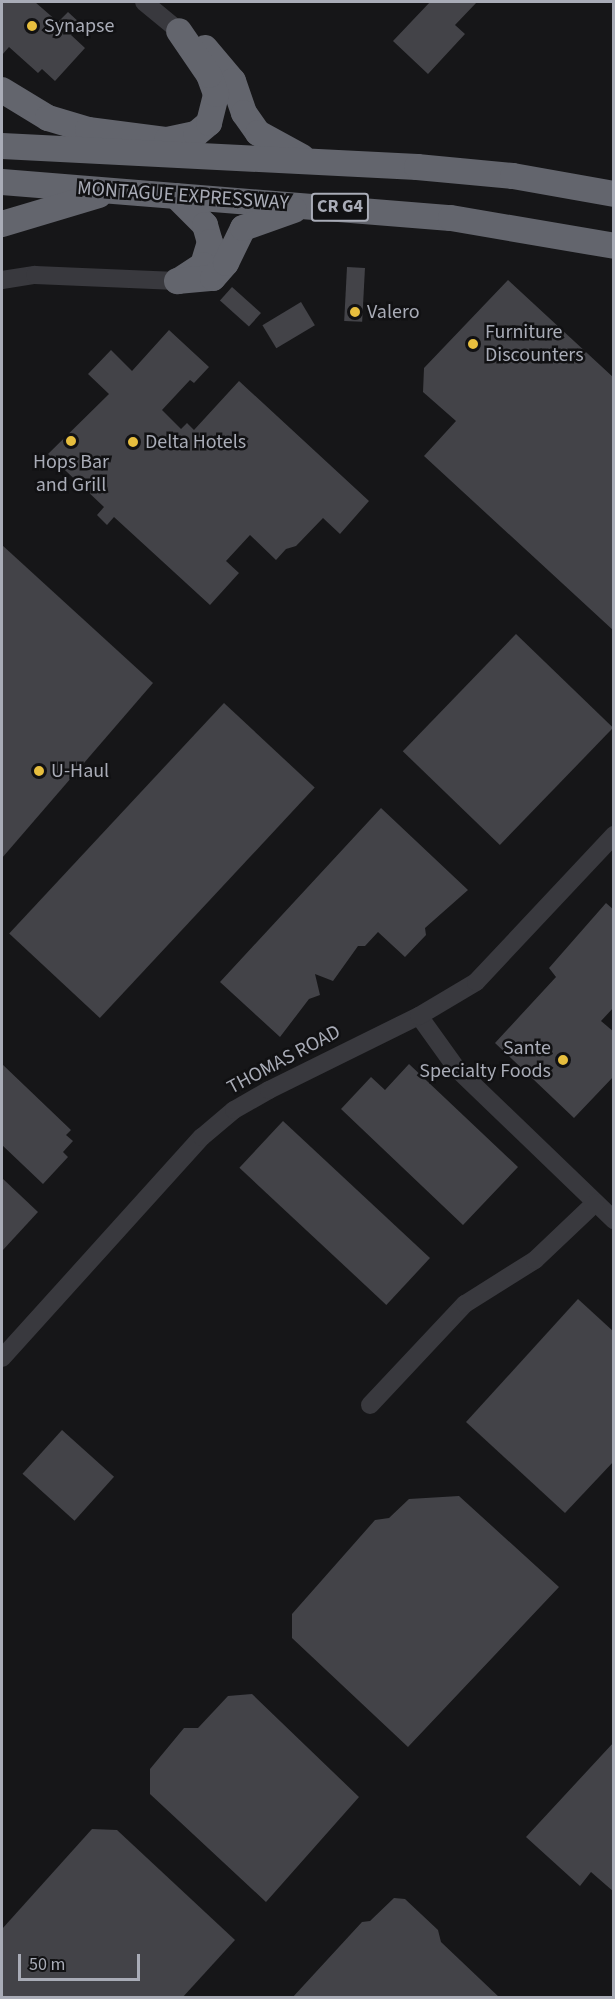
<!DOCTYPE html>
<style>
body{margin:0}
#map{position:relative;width:615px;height:1999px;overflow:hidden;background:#161618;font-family:"Source Sans 3",sans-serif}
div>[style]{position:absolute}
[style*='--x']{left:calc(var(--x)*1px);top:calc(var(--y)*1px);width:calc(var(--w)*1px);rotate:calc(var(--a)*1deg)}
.building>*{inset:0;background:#434348;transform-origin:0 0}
.minor>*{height:18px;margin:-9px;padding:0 9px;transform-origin:9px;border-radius:9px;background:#39393e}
.highway>*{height:26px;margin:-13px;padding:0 13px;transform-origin:13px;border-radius:13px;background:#63656d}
.dots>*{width:16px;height:16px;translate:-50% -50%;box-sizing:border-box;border:3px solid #111113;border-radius:50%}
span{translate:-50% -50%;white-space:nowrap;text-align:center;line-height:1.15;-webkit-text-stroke:5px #111113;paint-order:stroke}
.shield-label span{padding:2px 4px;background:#111113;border:2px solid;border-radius:4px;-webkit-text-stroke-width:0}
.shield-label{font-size:18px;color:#a9acb7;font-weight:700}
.poi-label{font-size:20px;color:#a9acb7}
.left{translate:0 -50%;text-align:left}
.right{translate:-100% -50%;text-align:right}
.street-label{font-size:20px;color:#a9acb7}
.frame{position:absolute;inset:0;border:3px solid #a9acb7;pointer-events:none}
.scale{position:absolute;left:18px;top:1954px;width:122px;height:27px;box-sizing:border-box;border:3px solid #a9acb7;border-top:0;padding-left:8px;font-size:18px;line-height:21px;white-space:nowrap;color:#a9acb7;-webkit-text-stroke:4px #111113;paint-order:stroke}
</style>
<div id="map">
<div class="building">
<i style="clip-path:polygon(2px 2px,35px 2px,58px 22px,68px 12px,81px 24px,71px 35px,85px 48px,55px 81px,42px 69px,38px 73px,9px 47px,2px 55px)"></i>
<i style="clip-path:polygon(430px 2px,477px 2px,455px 25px,465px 34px,428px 74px,393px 41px)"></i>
<i style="left:347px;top:267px;width:18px;height:54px;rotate:3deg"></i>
<i style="clip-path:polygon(508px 280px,614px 378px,614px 631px,424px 456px,456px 421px,423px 392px,424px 368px)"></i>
<i style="left:232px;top:287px;width:39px;height:18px;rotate:42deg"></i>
<i style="left:301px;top:302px;width:27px;height:45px;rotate:59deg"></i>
<i style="clip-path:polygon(169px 330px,209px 367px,194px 383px,190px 380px,162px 410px,181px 429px,187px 423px,194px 430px,239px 381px,369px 501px,340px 534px,323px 518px,296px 546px,286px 549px,276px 560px,250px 535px,226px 561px,239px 573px,210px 605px,114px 517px,107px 525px,97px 515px,104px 507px,48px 454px,109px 394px,88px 374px,111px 350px,132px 371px)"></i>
<i style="clip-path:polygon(2px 545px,153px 683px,2px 858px)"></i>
<i style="left:516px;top:634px;width:135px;height:163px;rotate:44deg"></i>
<i style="left:224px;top:703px;width:124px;height:315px;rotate:43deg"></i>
<i style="clip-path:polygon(381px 808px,468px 890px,425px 928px,426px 935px,405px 957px,378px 932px,365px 946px,358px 946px,333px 981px,315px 974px,320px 995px,309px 999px,280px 1037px,220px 982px)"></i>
<i style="clip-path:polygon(606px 903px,614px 910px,614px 1007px,601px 1021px,614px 1032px,614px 1076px,574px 1118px,495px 1043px,556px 977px,549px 968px)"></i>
<i style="clip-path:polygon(2px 1064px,71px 1130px,66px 1135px,73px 1141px,63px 1152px,68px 1157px,43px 1184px,2px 1145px)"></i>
<i style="clip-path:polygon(409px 1064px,518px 1167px,463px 1225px,341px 1109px,371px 1077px,385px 1090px)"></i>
<i style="left:283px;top:1121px;width:201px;height:64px;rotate:43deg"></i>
<i style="clip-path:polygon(2px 1178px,38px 1212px,2px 1251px)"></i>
<i style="clip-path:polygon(578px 1299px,614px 1332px,614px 1461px,565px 1513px,466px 1422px)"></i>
<i style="left:62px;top:1430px;width:70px;height:59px;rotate:42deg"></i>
<i style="clip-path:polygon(459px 1496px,559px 1587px,408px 1747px,292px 1638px,292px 1614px,375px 1520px,389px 1518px,409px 1499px)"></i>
<i style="clip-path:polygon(252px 1694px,359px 1797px,266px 1902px,150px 1794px,150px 1769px,184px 1728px,198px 1728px,228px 1696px)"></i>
<i style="clip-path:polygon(614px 1742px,614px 1892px,591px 1872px,580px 1886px,526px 1837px)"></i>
<i style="clip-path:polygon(92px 1829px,117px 1830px,235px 1940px,182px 1998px,2px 1998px,2px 1929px)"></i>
<i style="clip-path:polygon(394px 1898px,405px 1899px,438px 1930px,441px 1942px,500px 1998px,292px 1998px,362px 1922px,370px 1921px)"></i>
</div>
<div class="minor">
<i style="--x:144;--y:2;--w:45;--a:39.6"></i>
<i style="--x:2;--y:280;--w:33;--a:-9"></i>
<i style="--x:35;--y:275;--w:142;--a:2.4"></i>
<i style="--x:419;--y:1016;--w:65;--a:54.4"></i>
<i style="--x:457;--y:1069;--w:218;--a:43.9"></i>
<i style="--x:2;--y:1358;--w:298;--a:-47.9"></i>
<i style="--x:202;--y:1137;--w:42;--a:-40.2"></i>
<i style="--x:234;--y:1110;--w:40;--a:-29.7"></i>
<i style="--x:269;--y:1090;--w:167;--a:-26.3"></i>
<i style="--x:419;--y:1016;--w:66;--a:-30.8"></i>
<i style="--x:476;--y:982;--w:202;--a:-46.8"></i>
<i style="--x:370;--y:1405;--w:139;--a:-46.8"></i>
<i style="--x:465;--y:1304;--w:83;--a:-32.2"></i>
<i style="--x:535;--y:1260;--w:83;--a:-43.5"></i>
</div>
<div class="highway">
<i style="--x:205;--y:48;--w:43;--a:49.7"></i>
<i style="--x:233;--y:81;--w:34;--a:71"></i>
<i style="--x:244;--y:113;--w:24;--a:55"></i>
<i style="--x:258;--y:133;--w:50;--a:28.6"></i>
<i style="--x:2;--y:90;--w:54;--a:31.3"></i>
<i style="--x:48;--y:118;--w:42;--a:16.7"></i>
<i style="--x:88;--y:130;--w:80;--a:7.2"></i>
<i style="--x:167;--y:140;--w:30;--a:-12"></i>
<i style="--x:196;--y:134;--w:17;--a:-40"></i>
<i style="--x:209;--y:123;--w:30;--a:-76"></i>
<i style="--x:216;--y:94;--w:20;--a:-110"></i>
<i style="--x:209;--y:75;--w:53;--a:-124.3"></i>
<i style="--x:2;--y:146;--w:416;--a:2.9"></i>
<i style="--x:417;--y:167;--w:96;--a:5.4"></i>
<i style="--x:513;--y:176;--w:103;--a:10.1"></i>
<i style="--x:2;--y:182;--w:450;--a:4.6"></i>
<i style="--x:451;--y:218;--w:165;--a:9.7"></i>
<i style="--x:176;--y:196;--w:41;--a:45"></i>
<i style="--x:205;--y:225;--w:18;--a:74"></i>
<i style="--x:210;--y:242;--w:24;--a:107"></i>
<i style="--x:203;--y:265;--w:30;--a:147"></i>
<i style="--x:2;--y:224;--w:101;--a:-16.6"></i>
<i style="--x:177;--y:281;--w:36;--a:-5"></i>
<i style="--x:213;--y:278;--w:20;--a:-49"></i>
<i style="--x:226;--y:263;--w:39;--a:-64"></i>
<i style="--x:243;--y:228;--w:54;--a:-19.4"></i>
</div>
<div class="dots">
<i style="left:32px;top:26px;background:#e7be3e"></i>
<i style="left:355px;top:312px;background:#e7be3e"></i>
<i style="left:473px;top:344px;background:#e7be3e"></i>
<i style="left:71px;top:441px;background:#e7be3e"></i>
<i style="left:133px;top:442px;background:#e7be3e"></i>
<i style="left:39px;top:771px;background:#e7be3e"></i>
<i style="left:563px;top:1060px;background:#e7be3e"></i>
</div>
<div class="shield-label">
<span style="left:340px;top:207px">CR G4</span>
</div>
<div class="poi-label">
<span class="left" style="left:44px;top:26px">Synapse</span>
<span class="left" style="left:367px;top:312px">Valero</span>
<span class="left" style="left:485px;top:344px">Furniture<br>Discounters</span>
<span class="left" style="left:145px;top:442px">Delta Hotels</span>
<span style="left:71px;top:474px">Hops Bar<br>and Grill</span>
<span class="left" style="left:51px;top:771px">U-Haul</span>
<span class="right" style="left:551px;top:1060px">Sante<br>Specialty Foods</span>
</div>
<div class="street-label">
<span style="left:183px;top:196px;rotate:4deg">MONTAGUE EXPRESSWAY</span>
<span style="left:284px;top:1060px;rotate:-28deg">THOMAS ROAD</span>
</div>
<div class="frame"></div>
<div class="scale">50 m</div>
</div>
